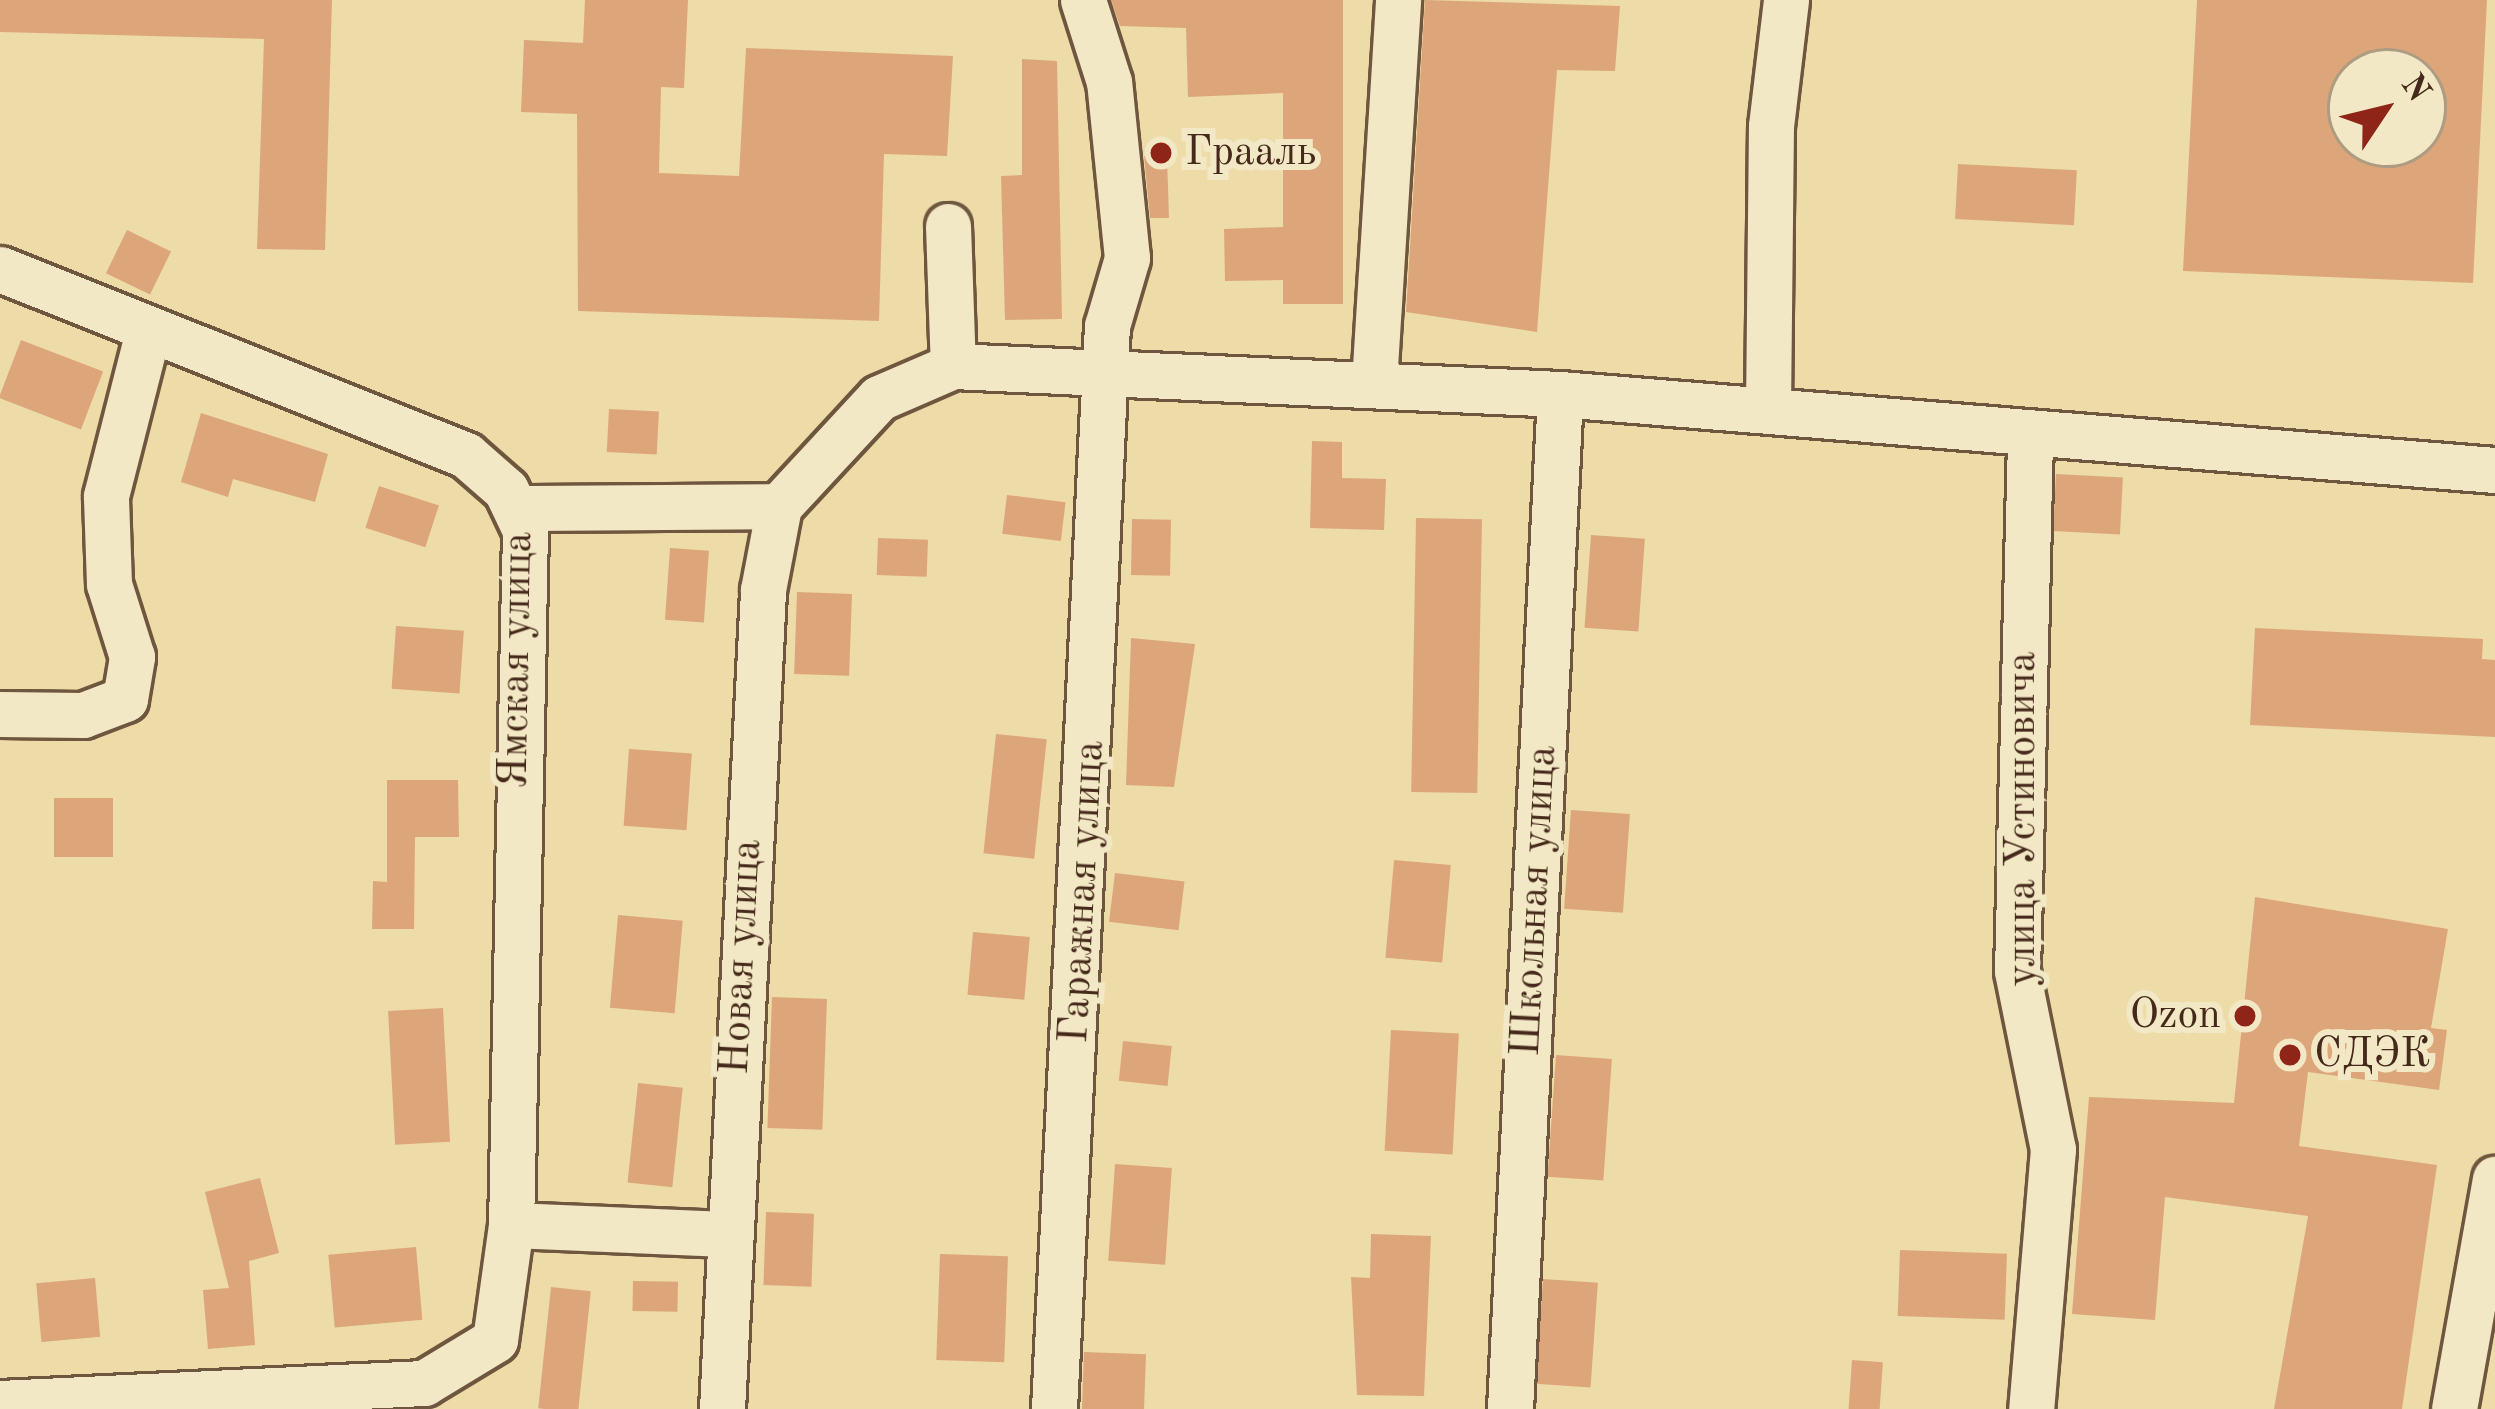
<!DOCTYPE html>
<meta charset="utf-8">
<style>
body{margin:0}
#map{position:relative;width:2495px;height:1409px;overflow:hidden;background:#eddba8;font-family:"Old Standard TT",serif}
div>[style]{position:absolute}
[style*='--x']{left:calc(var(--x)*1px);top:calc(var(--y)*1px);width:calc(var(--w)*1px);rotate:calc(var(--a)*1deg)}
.building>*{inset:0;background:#dda67a;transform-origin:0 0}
.roads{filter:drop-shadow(3px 0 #6f563e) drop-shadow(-3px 0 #6f563e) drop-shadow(0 3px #6f563e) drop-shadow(0 -3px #6f563e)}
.minor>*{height:45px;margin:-22.5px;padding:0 22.5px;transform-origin:22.5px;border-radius:22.5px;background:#f3e8c6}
.dots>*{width:33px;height:33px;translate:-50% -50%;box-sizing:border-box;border:6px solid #f3e8c6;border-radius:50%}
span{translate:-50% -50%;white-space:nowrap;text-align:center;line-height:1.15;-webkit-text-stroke:12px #f3e8c6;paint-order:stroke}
.poi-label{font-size:42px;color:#45291a}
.left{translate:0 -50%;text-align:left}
.right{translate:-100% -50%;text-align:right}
.street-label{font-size:42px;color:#45291a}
.north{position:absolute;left:2327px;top:48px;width:120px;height:120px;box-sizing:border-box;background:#f3e8c6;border:3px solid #ad9c81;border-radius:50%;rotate:55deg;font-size:33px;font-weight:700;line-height:48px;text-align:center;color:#45291a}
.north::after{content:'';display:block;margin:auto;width:42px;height:54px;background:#8f2418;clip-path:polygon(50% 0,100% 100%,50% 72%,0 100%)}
</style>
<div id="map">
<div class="building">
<i style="clip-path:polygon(0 0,332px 0,325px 250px,257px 249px,264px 39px,0 32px)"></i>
<i style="clip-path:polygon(585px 0,688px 0,684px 88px,661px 87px,659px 173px,739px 176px,746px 48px,953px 56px,947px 156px,884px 154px,879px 321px,578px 311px,577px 114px,521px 112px,524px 40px,583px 43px)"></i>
<i style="clip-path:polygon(1111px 0,1343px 0,1343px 304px,1283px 304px,1283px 280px,1225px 281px,1224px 229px,1283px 227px,1283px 93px,1188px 97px,1186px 28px,1120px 26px)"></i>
<i style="clip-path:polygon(1425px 0,1620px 6px,1615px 71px,1557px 70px,1537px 332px,1406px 312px)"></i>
<i style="clip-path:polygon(evenodd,2197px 0,2487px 0,2473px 283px,2183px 271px,2197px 0,2351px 72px,2423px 72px,2423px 144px,2351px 144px,2351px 72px)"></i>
<i style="clip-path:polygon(1022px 59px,1057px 61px,1062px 319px,1005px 320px,1001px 176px,1022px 175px)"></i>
<i style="clip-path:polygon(1144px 156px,1167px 157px,1169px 218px,1150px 218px)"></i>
<i style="left:1958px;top:164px;width:119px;height:55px;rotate:3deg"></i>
<i style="left:127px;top:230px;width:49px;height:48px;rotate:26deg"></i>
<i style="left:21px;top:340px;width:88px;height:62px;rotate:21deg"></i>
<i style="left:609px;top:409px;width:50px;height:43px;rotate:3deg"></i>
<i style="clip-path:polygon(201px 413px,328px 454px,315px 502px,233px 479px,228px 497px,181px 482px)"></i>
<i style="clip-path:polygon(1312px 441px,1342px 442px,1342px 478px,1386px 479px,1384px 530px,1310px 528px)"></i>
<i style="left:2056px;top:474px;width:67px;height:57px;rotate:3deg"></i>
<i style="left:379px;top:486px;width:63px;height:44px;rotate:18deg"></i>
<i style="left:1007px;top:495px;width:59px;height:39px;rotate:7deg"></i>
<i style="left:1416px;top:518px;width:66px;height:274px;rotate:1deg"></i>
<i style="left:1132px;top:519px;width:39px;height:56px;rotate:1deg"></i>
<i style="left:1591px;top:535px;width:54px;height:93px;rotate:4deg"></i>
<i style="left:878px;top:538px;width:50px;height:37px;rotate:2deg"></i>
<i style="left:670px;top:548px;width:39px;height:72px;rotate:4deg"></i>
<i style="left:797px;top:592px;width:55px;height:82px;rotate:2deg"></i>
<i style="left:396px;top:626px;width:68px;height:63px;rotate:4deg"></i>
<i style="clip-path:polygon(2255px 628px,2483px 639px,2482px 659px,2495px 660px,2495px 737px,2250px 725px)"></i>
<i style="clip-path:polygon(1131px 638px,1195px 644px,1174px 787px,1126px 785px)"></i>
<i style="left:996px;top:734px;width:51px;height:120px;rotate:6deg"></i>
<i style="left:629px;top:749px;width:63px;height:77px;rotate:4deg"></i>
<i style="clip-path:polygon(387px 780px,458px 780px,459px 837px,415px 837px,414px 929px,372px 929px,373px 881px,387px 882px)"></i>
<i style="left:54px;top:798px;width:59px;height:59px"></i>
<i style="left:1571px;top:810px;width:59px;height:99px;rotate:4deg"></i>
<i style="left:1394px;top:860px;width:57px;height:98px;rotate:5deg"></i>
<i style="left:1115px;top:873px;width:70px;height:49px;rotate:7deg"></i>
<i style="clip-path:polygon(2255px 897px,2448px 929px,2431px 1028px,2447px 1030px,2439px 1090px,2308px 1072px,2299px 1146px,2437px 1165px,2402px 1409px,2274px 1409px,2308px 1216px,2165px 1197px,2155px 1320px,2072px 1314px,2089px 1097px,2234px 1103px)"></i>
<i style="left:618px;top:915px;width:65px;height:93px;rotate:5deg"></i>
<i style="left:973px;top:932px;width:57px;height:63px;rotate:5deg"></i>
<i style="left:772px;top:997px;width:55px;height:131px;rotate:2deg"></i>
<i style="left:443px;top:1008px;width:134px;height:55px;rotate:87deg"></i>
<i style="left:1391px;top:1030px;width:68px;height:121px;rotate:3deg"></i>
<i style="left:1123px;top:1041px;width:49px;height:40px;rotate:6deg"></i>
<i style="left:1556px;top:1055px;width:56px;height:122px;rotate:4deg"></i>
<i style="left:638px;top:1083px;width:45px;height:100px;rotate:6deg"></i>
<i style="left:1115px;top:1164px;width:57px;height:97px;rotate:4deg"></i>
<i style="clip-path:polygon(260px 1178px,279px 1253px,249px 1261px,255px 1345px,208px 1349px,203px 1290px,229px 1288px,205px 1192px)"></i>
<i style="left:766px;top:1212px;width:48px;height:73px;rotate:2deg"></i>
<i style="clip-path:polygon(1371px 1234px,1431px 1236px,1424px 1396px,1357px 1395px,1351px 1277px,1370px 1278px)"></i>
<i style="left:416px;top:1247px;width:73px;height:88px;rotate:85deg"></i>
<i style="left:1900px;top:1250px;width:107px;height:66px;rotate:2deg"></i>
<i style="left:940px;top:1254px;width:68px;height:106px;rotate:2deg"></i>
<i style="left:95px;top:1278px;width:59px;height:59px;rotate:85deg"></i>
<i style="left:1543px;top:1279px;width:55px;height:105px;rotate:4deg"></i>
<i style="left:633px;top:1281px;width:45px;height:30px;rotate:1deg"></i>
<i style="left:551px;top:1287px;width:40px;height:122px;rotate:6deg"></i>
<i style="left:1084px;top:1352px;width:62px;height:57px;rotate:2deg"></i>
<i style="left:1852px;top:1360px;width:31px;height:49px;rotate:4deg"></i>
</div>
<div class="roads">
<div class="minor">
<i style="--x:948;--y:226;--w:140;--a:88"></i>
<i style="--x:0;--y:269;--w:502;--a:21.76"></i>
<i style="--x:466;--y:455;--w:53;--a:41.2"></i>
<i style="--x:506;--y:490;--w:44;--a:64.6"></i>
<i style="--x:525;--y:530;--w:695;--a:91.15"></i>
<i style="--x:511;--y:1225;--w:116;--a:97.9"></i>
<i style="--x:495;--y:1340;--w:83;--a:148.8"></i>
<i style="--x:424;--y:1383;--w:424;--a:177.3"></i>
<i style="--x:1374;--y:383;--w:384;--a:-86.4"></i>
<i style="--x:1768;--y:410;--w:284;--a:-89.4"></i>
<i style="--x:1771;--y:126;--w:127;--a:-83.2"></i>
<i style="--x:2030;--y:440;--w:531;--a:91.4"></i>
<i style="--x:2017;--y:971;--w:182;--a:78.6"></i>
<i style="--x:2053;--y:1149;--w:261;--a:94.8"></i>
<i style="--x:518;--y:508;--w:261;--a:-0.4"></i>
<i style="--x:779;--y:506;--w:147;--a:-47.2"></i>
<i style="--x:879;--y:398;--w:81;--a:-23.4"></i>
<i style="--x:953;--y:366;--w:608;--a:2.64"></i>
<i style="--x:1560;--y:394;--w:938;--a:4.65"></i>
<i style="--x:0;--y:714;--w:83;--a:0.7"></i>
<i style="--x:83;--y:715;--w:45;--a:-20.9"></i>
<i style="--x:125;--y:699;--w:43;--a:-80.5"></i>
<i style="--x:132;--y:657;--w:77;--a:-107.5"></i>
<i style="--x:109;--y:584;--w:88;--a:-92"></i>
<i style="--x:106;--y:496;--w:166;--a:-75.7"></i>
<i style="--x:511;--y:1225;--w:216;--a:2.4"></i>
<i style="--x:722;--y:1409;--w:820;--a:-87.13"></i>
<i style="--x:763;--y:590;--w:86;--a:-79.2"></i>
<i style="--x:1054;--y:1409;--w:1084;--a:-87.2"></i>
<i style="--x:1107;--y:326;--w:71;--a:-73.6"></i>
<i style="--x:1127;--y:258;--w:177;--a:-95.8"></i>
<i style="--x:1109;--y:82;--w:86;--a:-107.6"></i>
<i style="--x:1510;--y:1409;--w:1016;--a:-87.18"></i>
<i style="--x:2454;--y:1409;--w:234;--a:-79.9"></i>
</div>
</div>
<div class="dots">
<i style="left:1161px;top:153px;background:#8f2418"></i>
<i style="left:2245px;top:1016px;background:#8f2418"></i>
<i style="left:2290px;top:1055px;background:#8f2418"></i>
</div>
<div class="poi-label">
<span class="left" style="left:1185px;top:153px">Грааль</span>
<span class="right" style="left:2221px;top:1016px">Ozon</span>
<span class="left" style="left:2314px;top:1055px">СДЭК</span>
</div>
<div class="street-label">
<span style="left:517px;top:660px;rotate:-89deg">Ямская улица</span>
<span style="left:2023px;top:819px;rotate:-90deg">улица Устиновича</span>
<span style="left:1083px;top:892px;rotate:-87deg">Гаражная улица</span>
<span style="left:1535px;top:901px;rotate:-87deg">Школьная улица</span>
<span style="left:742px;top:957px;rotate:-87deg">Новая улица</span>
</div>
<div class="north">N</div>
</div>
